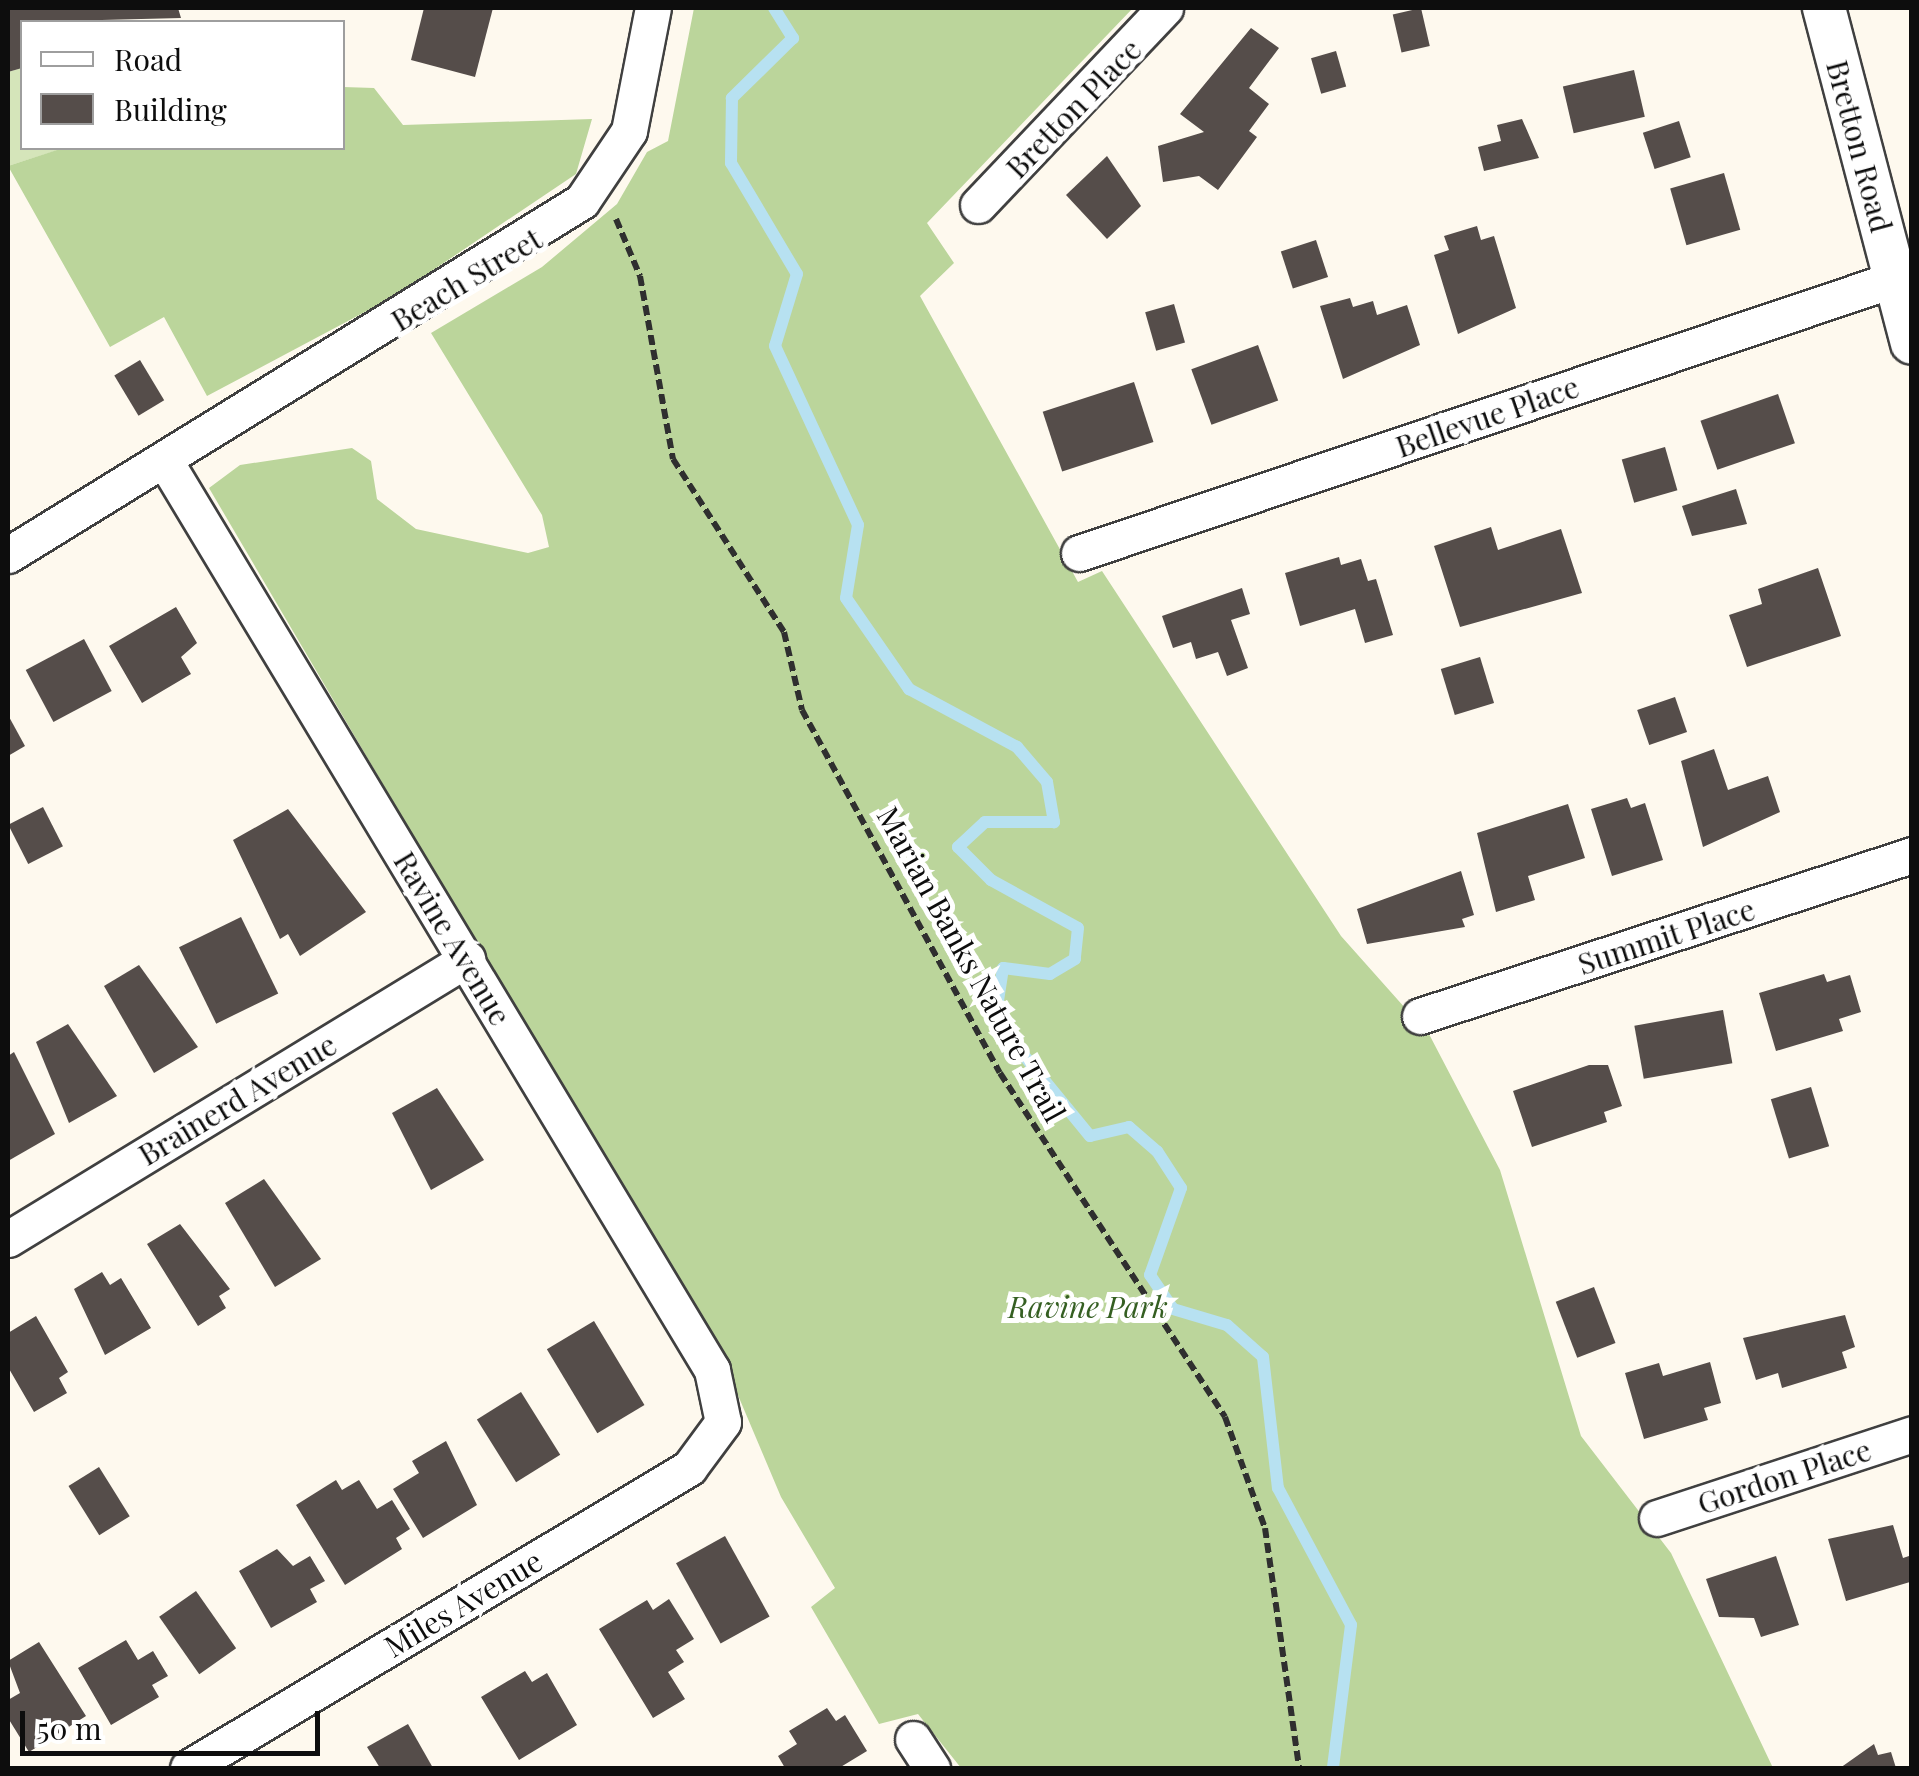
<!DOCTYPE html>
<style>
body{margin:0}
#map{position:relative;width:1919px;height:1776px;overflow:hidden;background:#fef9ee;font-family:"Playfair Display",serif}
div>[style]{position:absolute}
[style*='--x']{left:calc(var(--x)*1px);top:calc(var(--y)*1px);width:calc(var(--w)*1px);rotate:calc(var(--a)*1deg)}
.green>*{inset:0;background:#d5e5ba}
.forest>*{inset:0;background:#bbd59b}
.stream>*{height:12px;margin:-6px;padding:0 6px;transform-origin:6px;border-radius:6px;background:#b7e1f1}
.building>*{inset:0;background:#554d4a;transform-origin:0 0}
.path>*{height:6px;margin-top:-3px;transform-origin:0;background:repeating-linear-gradient(90deg,#2f2f2f 0 10px,transparent 0 15px)}
.roads{filter:drop-shadow(2px 0 #404040) drop-shadow(-2px 0 #404040) drop-shadow(0 2px #404040) drop-shadow(0 -2px #404040)}
.minor>*{height:35px;margin:-17.5px;padding:0 17.5px;transform-origin:17.5px;border-radius:17.5px;background:#fff}
.tertiary>*{height:42px;margin:-21px;padding:0 21px;transform-origin:21px;border-radius:21px;background:#fff}
span{translate:-50% -50%;white-space:nowrap;text-align:center;line-height:1.15;-webkit-text-stroke:10px #fff;paint-order:stroke}
.street-label{font-size:30px;color:#0d0d0d}
.park-label{font-size:30px;color:#355f22;font-style:italic}
.frame{position:absolute;inset:0;border:10px solid #0d0d0d;pointer-events:none}
.legend{position:absolute;left:20px;top:20px;width:325px;height:130px;box-sizing:border-box;background:#fff;border:2px solid #9e9e9e;margin:0;padding:12px 18px;list-style:none;font-size:30px;color:#0d0d0d}
.legend li{display:flex;align-items:center;gap:20px;height:50px}
.legend b{width:50px;border:2px solid #9e9e9e}
.scale{position:absolute;left:20px;top:1711px;width:300px;height:45px;box-sizing:border-box;border:5px solid #0d0d0d;border-top:0;padding-left:12px;font-size:30px;line-height:35px;white-space:nowrap;color:#0d0d0d;-webkit-text-stroke:8px #fff;paint-order:stroke}
</style>
<div id="map">
<div class="green">
<i style="clip-path:polygon(22px 68px,22px 148px,64px 148px,8px 166px,8px 72px)"></i>
</div>
<div class="forest">
<i style="clip-path:polygon(694px 8px,1133px 8px,927px 223px,954px 263px,920px 296px,1078px 582px,1102px 571px,1341px 936px,1430px 1036px,1500px 1170px,1581px 1436px,1671px 1553px,1773px 1768px,961px 1768px,918px 1714px,879px 1724px,811px 1607px,835px 1588px,781px 1497px,729px 1374px,209px 488px,240px 465px,352px 448px,371px 461px,377px 499px,416px 529px,528px 553px,549px 547px,542px 515px,431px 333px,542px 267px,617px 204px,647px 152px,668px 141px)"></i>
<i style="clip-path:polygon(343px 87px,374px 88px,403px 125px,592px 119px,576px 174px,393px 297px,207px 396px,164px 317px,110px 347px,8px 166px,63px 148px,342px 148px)"></i>
</div>
<div class="stream">
<i style="--x:774;--y:8;--w:36;--a:58"></i>
<i style="--x:793;--y:38;--w:86;--a:135.5"></i>
<i style="--x:732;--y:98;--w:65;--a:90.9"></i>
<i style="--x:731;--y:163;--w:129;--a:59.3"></i>
<i style="--x:797;--y:274;--w:75;--a:107"></i>
<i style="--x:775;--y:346;--w:197;--a:65.1"></i>
<i style="--x:858;--y:525;--w:74;--a:99.3"></i>
<i style="--x:846;--y:598;--w:111;--a:55.3"></i>
<i style="--x:909;--y:689;--w:123;--a:28.2"></i>
<i style="--x:1017;--y:747;--w:46;--a:49.4"></i>
<i style="--x:1047;--y:782;--w:41;--a:80.1"></i>
<i style="--x:1054;--y:822;--w:69;--a:180"></i>
<i style="--x:985;--y:822;--w:37;--a:137"></i>
<i style="--x:958;--y:847;--w:47;--a:45"></i>
<i style="--x:991;--y:880;--w:99;--a:28.9"></i>
<i style="--x:1078;--y:928;--w:31;--a:96"></i>
<i style="--x:1075;--y:959;--w:29;--a:149"></i>
<i style="--x:1050;--y:974;--w:47;--a:-172.7"></i>
<i style="--x:1003;--y:968;--w:53;--a:98.7"></i>
<i style="--x:995;--y:1020;--w:150;--a:50.7"></i>
<i style="--x:1090;--y:1136;--w:40;--a:-13"></i>
<i style="--x:1129;--y:1127;--w:37;--a:41"></i>
<i style="--x:1157;--y:1151;--w:44;--a:57"></i>
<i style="--x:1181;--y:1188;--w:92;--a:109.6"></i>
<i style="--x:1150;--y:1275;--w:41;--a:55.9"></i>
<i style="--x:1173;--y:1309;--w:56;--a:16.5"></i>
<i style="--x:1227;--y:1325;--w:48;--a:41.6"></i>
<i style="--x:1263;--y:1357;--w:132;--a:83.5"></i>
<i style="--x:1278;--y:1488;--w:155;--a:61.9"></i>
<i style="--x:1351;--y:1625;--w:144;--a:97.2"></i>
</div>
<div class="building">
<i style="clip-path:polygon(8px 8px,178px 8px,181px 18px,22px 22px,22px 68px,8px 72px)"></i>
<i style="clip-path:polygon(424px 8px,493px 8px,475px 77px,411px 60px)"></i>
<i style="left:1421px;top:8px;width:39px;height:29px;rotate:77deg"></i>
<i style="clip-path:polygon(1251px 28px,1279px 48px,1249px 88px,1269px 104px,1249px 131px,1257px 137px,1218px 190px,1199px 176px,1163px 182px,1158px 146px,1204px 132px,1180px 114px)"></i>
<i style="left:1336px;top:51px;width:37px;height:26px;rotate:74deg"></i>
<i style="left:1634px;top:70px;width:48px;height:73px;rotate:77deg"></i>
<i style="clip-path:polygon(1522px 119px,1539px 158px,1484px 171px,1478px 147px,1501px 141px,1497px 125px)"></i>
<i style="left:1679px;top:121px;width:38px;height:38px;rotate:72deg"></i>
<i style="clip-path:polygon(1107px 156px,1141px 206px,1107px 239px,1066px 195px)"></i>
<i style="left:1724px;top:173px;width:59px;height:56px;rotate:74deg"></i>
<i style="clip-path:polygon(1477px 226px,1481px 240px,1494px 236px,1516px 308px,1458px 334px,1434px 255px,1449px 250px,1444px 236px)"></i>
<i style="left:1316px;top:240px;width:39px;height:37px;rotate:72deg"></i>
<i style="clip-path:polygon(1350px 298px,1353px 307px,1373px 301px,1377px 315px,1407px 305px,1420px 345px,1343px 379px,1320px 306px)"></i>
<i style="left:1174px;top:304px;width:40px;height:30px;rotate:74deg"></i>
<i style="left:1258px;top:345px;width:59px;height:71px;rotate:70deg"></i>
<i style="left:140px;top:360px;width:47px;height:30px;rotate:59deg"></i>
<i style="left:1134px;top:382px;width:63px;height:96px;rotate:72deg"></i>
<i style="left:1778px;top:394px;width:52px;height:82px;rotate:71deg"></i>
<i style="left:1665px;top:447px;width:45px;height:45px;rotate:74deg"></i>
<i style="clip-path:polygon(1736px 489px,1747px 524px,1692px 536px,1682px 506px)"></i>
<i style="clip-path:polygon(1491px 527px,1498px 550px,1561px 529px,1582px 593px,1460px 627px,1434px 546px)"></i>
<i style="clip-path:polygon(1339px 557px,1341px 565px,1361px 559px,1368px 581px,1376px 579px,1393px 635px,1365px 643px,1355px 609px,1300px 626px,1285px 573px)"></i>
<i style="clip-path:polygon(1818px 568px,1841px 636px,1747px 667px,1729px 615px,1762px 604px,1758px 589px)"></i>
<i style="clip-path:polygon(1242px 588px,1250px 614px,1231px 620px,1248px 668px,1227px 676px,1218px 652px,1196px 659px,1191px 642px,1173px 648px,1162px 616px)"></i>
<i style="clip-path:polygon(176px 607px,197px 643px,181px 657px,191px 674px,142px 703px,109px 646px)"></i>
<i style="left:84px;top:639px;width:59px;height:66px;rotate:62deg"></i>
<i style="left:1480px;top:657px;width:48px;height:41px;rotate:73deg"></i>
<i style="left:1675px;top:697px;width:37px;height:40px;rotate:71deg"></i>
<i style="clip-path:polygon(8px 715px,25px 746px,8px 756px)"></i>
<i style="clip-path:polygon(1714px 749px,1728px 790px,1768px 776px,1780px 812px,1703px 847px,1681px 761px)"></i>
<i style="clip-path:polygon(1627px 798px,1631px 808px,1645px 803px,1663px 860px,1612px 876px,1591px 809px)"></i>
<i style="clip-path:polygon(1568px 804px,1585px 858px,1528px 876px,1535px 900px,1496px 912px,1477px 833px)"></i>
<i style="left:43px;top:807px;width:44px;height:39px;rotate:63deg"></i>
<i style="clip-path:polygon(288px 809px,366px 912px,300px 956px,288px 934px,280px 939px,233px 840px)"></i>
<i style="clip-path:polygon(1461px 871px,1474px 915px,1462px 919px,1465px 927px,1367px 944px,1357px 909px)"></i>
<i style="left:241px;top:917px;width:85px;height:69px;rotate:64deg"></i>
<i style="clip-path:polygon(139px 965px,198px 1047px,154px 1073px,104px 986px)"></i>
<i style="clip-path:polygon(1824px 974px,1827px 982px,1850px 975px,1861px 1012px,1839px 1019px,1843px 1031px,1776px 1051px,1759px 993px)"></i>
<i style="left:1723px;top:1010px;width:54px;height:90px;rotate:80deg"></i>
<i style="clip-path:polygon(68px 1024px,117px 1096px,69px 1123px,36px 1042px)"></i>
<i style="clip-path:polygon(14px 1052px,55px 1134px,8px 1161px,8px 1056px)"></i>
<i style="clip-path:polygon(1589px 1065px,1608px 1065px,1622px 1106px,1604px 1112px,1607px 1122px,1532px 1147px,1513px 1091px)"></i>
<i style="left:1811px;top:1087px;width:62px;height:42px;rotate:73deg"></i>
<i style="clip-path:polygon(437px 1088px,484px 1160px,431px 1190px,392px 1113px)"></i>
<i style="clip-path:polygon(264px 1179px,321px 1259px,275px 1287px,225px 1203px)"></i>
<i style="clip-path:polygon(180px 1224px,230px 1289px,219px 1296px,226px 1308px,198px 1326px,147px 1244px)"></i>
<i style="clip-path:polygon(102px 1272px,110px 1285px,121px 1278px,151px 1328px,105px 1355px,74px 1289px)"></i>
<i style="left:1594px;top:1287px;width:60px;height:41px;rotate:69deg"></i>
<i style="clip-path:polygon(1845px 1315px,1855px 1347px,1842px 1352px,1847px 1368px,1782px 1388px,1778px 1373px,1756px 1380px,1743px 1338px)"></i>
<i style="clip-path:polygon(36px 1316px,68px 1372px,59px 1378px,67px 1393px,34px 1412px,8px 1367px,8px 1333px)"></i>
<i style="left:594px;top:1321px;width:98px;height:55px;rotate:59deg"></i>
<i style="clip-path:polygon(1710px 1362px,1721px 1403px,1704px 1408px,1708px 1420px,1644px 1439px,1625px 1373px,1659px 1363px,1663px 1376px)"></i>
<i style="left:521px;top:1392px;width:74px;height:52px;rotate:58deg"></i>
<i style="clip-path:polygon(446px 1441px,477px 1505px,423px 1538px,393px 1489px,419px 1473px,412px 1461px)"></i>
<i style="left:99px;top:1467px;width:58px;height:36px;rotate:58deg"></i>
<i style="clip-path:polygon(336px 1480px,342px 1490px,359px 1480px,377px 1509px,392px 1500px,410px 1529px,396px 1538px,402px 1549px,345px 1585px,296px 1505px)"></i>
<i style="clip-path:polygon(1893px 1525px,1903px 1558px,1912px 1555px,1910px 1582px,1846px 1601px,1828px 1539px)"></i>
<i style="left:725px;top:1536px;width:92px;height:56px;rotate:61deg"></i>
<i style="clip-path:polygon(277px 1549px,293px 1566px,310px 1556px,325px 1581px,310px 1589px,317px 1602px,271px 1628px,239px 1571px)"></i>
<i style="clip-path:polygon(1776px 1556px,1799px 1625px,1761px 1637px,1754px 1618px,1719px 1617px,1706px 1579px)"></i>
<i style="left:196px;top:1591px;width:70px;height:45px;rotate:55deg"></i>
<i style="clip-path:polygon(669px 1599px,694px 1639px,676px 1650px,684px 1662px,668px 1672px,685px 1699px,653px 1718px,599px 1629px,647px 1600px,653px 1610px)"></i>
<i style="clip-path:polygon(126px 1640px,138px 1660px,153px 1651px,168px 1676px,152px 1685px,159px 1697px,111px 1725px,78px 1668px)"></i>
<i style="clip-path:polygon(39px 1642px,86px 1716px,29px 1752px,8px 1718px,8px 1700px,20px 1693px,8px 1661px)"></i>
<i style="clip-path:polygon(525px 1671px,532px 1682px,547px 1673px,577px 1725px,519px 1760px,481px 1697px)"></i>
<i style="clip-path:polygon(827px 1708px,836px 1721px,845px 1715px,867px 1751px,839px 1768px,785px 1768px,778px 1756px,797px 1744px,789px 1731px)"></i>
<i style="clip-path:polygon(408px 1724px,433px 1768px,380px 1768px,367px 1747px)"></i>
<i style="clip-path:polygon(1874px 1744px,1878px 1755px,1891px 1752px,1896px 1768px,1840px 1768px)"></i>
</div>
<div class="path">
<i style="--x:616;--y:219;--w:62;--a:67.2"></i>
<i style="--x:640;--y:276;--w:186;--a:79.8"></i>
<i style="--x:673;--y:459;--w:206;--a:57.3"></i>
<i style="--x:784;--y:632;--w:80;--a:77"></i>
<i style="--x:802;--y:710;--w:413;--a:61.4"></i>
<i style="--x:1000;--y:1073;--w:411;--a:56.8"></i>
<i style="--x:1225;--y:1417;--w:118;--a:70.2"></i>
<i style="--x:1265;--y:1528;--w:242;--a:81.9"></i>
</div>
<div class="roads">
<div class="minor">
<i style="--x:978;--y:205;--w:272;--a:-46.5"></i>
<i style="--x:165;--y:461;--w:1061;--a:58.96"></i>
<i style="--x:712;--y:1370;--w:53;--a:78.1"></i>
<i style="--x:723;--y:1422;--w:57;--a:126.5"></i>
<i style="--x:689;--y:1468;--w:584;--a:149.09"></i>
<i style="--x:1079;--y:553;--w:861;--a:-18.56"></i>
<i style="--x:8;--y:555;--w:674;--a:-31.66"></i>
<i style="--x:582;--y:201;--w:84;--a:-56.1"></i>
<i style="--x:629;--y:131;--w:125;--a:-79"></i>
<i style="--x:1420;--y:1016;--w:518;--a:-18.12"></i>
<i style="--x:8;--y:1239;--w:538;--a:-31.38"></i>
<i style="--x:1657;--y:1518;--w:268;--a:-18.2"></i>
<i style="--x:913;--y:1739;--w:35;--a:57"></i>
</div>
<div class="tertiary">
<i style="--x:1824;--y:8;--w:346;--a:75.3"></i>
</div>
</div>
<div class="street-label">
<span style="left:1073px;top:108px;rotate:-46deg">Bretton Place</span>
<span style="left:1860px;top:146px;rotate:75deg">Bretton Road</span>
<span style="left:466px;top:279px;rotate:-31deg">Beach Street</span>
<span style="left:1487px;top:416px;rotate:-19deg">Bellevue Place</span>
<span style="left:1666px;top:936px;rotate:-18deg">Summit Place</span>
<span style="left:453px;top:938px;rotate:59deg">Ravine Avenue</span>
<span style="left:972px;top:964px;rotate:61deg">Marian Banks Nature Trail</span>
<span style="left:237px;top:1099px;rotate:-31deg">Brainerd Avenue</span>
<span style="left:1784px;top:1476px;rotate:-18deg">Gordon Place</span>
<span style="left:463px;top:1603px;rotate:-31deg">Miles Avenue</span>
</div>
<div class="park-label">
<span style="left:1088px;top:1306px">Ravine Park</span>
</div>
<div class="frame"></div>
<ul class="legend">
<li><b style="height:12px;background:#fff"></b>Road</li>
<li><b style="height:28px;background:#554d4a"></b>Building</li>
</ul>
<div class="scale">50 m</div>
</div>
